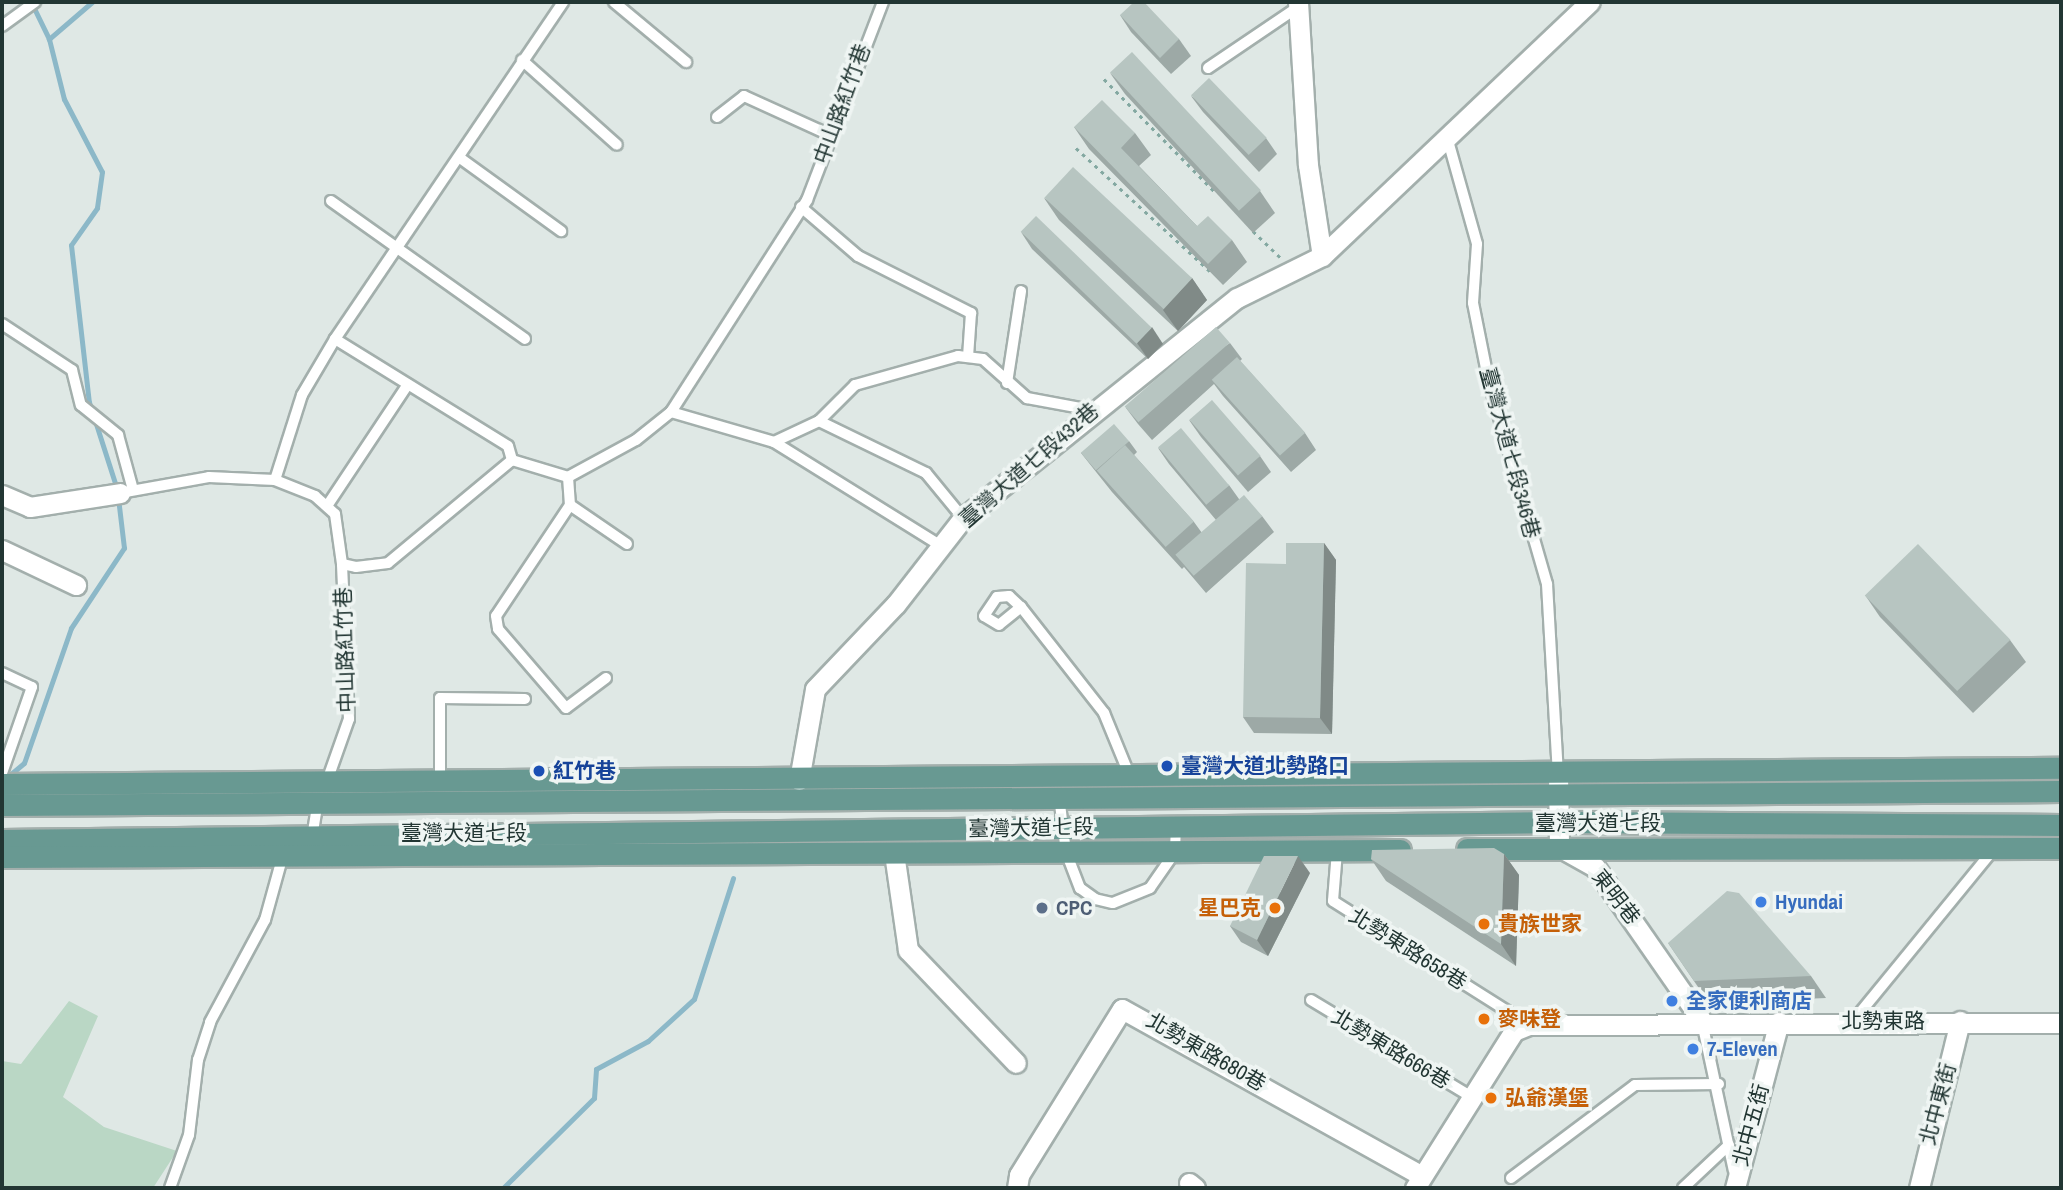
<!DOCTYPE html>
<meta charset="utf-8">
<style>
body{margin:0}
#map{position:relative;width:2063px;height:1190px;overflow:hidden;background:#dfe8e5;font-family:"Archivo Narrow","Noto Sans TC",sans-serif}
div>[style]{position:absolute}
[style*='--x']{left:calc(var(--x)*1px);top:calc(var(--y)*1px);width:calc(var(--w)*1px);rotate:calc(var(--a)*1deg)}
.green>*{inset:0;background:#bad7c5}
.stream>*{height:5px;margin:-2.5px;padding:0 2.5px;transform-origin:2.5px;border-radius:2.5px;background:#8cb8c8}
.path>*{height:2.5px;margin-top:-1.25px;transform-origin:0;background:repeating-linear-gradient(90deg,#83a8a1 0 3.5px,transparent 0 8.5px)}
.roads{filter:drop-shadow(2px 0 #a3afac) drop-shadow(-2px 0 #a3afac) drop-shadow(0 2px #a3afac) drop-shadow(0 -2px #a3afac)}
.service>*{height:10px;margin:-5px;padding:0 5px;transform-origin:5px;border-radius:5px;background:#fff}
.minor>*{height:19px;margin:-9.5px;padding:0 9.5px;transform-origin:9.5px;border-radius:9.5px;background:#fff}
.primary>*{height:21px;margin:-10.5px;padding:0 10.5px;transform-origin:10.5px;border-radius:10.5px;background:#689992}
.wall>*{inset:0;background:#9da9a6}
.shaded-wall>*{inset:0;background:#808a87}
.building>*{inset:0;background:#b7c5c1;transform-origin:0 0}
.dots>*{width:19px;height:19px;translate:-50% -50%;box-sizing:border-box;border:4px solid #eff5f3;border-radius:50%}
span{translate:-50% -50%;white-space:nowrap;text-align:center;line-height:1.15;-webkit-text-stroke:7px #eff5f3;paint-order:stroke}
.street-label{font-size:21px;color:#223633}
.transit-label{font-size:21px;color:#164399;font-weight:700}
.left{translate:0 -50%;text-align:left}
.shop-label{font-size:21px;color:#366cbe;font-weight:700}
.service-label{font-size:21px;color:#4e5e75;font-weight:700}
.food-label{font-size:21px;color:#c56008;font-weight:700}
.right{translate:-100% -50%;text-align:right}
.frame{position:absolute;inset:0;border:4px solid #223633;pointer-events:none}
</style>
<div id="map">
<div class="green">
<i style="clip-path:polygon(69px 1001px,98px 1016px,63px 1097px,104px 1127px,177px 1151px,153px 1188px,2px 1188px,2px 1061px,21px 1064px)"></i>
</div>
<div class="stream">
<i style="--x:92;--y:2;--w:57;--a:139.3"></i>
<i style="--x:49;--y:39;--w:62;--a:76"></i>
<i style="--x:64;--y:99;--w:82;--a:62.5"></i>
<i style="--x:102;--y:172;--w:36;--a:98"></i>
<i style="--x:97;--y:208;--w:45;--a:125.1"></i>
<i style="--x:71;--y:245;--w:158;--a:83.5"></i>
<i style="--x:89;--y:402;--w:91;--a:72.2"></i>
<i style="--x:32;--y:4;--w:39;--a:64"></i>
<i style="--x:6;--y:778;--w:23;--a:-40"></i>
<i style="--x:24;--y:763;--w:143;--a:-70.8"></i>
<i style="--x:71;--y:628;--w:96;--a:-56.5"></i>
<i style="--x:124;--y:548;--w:50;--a:-96.8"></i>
<i style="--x:503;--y:1188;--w:128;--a:-44.7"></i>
<i style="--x:594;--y:1098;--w:29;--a:-86"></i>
<i style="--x:596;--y:1069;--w:59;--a:-28.3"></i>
<i style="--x:648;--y:1041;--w:62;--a:-42.4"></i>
<i style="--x:694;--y:999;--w:127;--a:-72.1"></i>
</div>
<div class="path">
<i style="--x:1104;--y:79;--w:157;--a:45.5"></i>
<i style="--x:1076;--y:148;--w:185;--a:42.6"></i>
<i style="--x:1253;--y:231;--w:39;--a:44"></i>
</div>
<div class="roads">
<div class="service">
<i style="--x:614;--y:2;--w:94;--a:39.8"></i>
<i style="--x:2;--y:26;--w:41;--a:-36"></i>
<i style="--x:522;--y:60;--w:127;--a:41.8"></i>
<i style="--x:1208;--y:68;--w:109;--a:-34.1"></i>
<i style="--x:717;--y:117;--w:34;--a:-38"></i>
<i style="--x:744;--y:96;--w:94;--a:24.4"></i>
<i style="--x:1447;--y:137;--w:111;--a:74.3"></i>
<i style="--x:1477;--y:244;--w:59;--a:93.9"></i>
<i style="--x:1473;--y:303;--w:82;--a:78.7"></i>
<i style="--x:1489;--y:383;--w:209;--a:73.9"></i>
<i style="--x:1547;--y:584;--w:188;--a:86.7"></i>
<i style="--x:460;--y:158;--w:125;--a:35.9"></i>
<i style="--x:331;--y:201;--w:238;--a:35.4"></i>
<i style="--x:801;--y:207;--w:75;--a:40.7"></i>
<i style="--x:858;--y:256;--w:127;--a:26.8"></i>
<i style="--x:971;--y:313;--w:44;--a:93.9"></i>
<i style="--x:2;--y:324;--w:84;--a:33.3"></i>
<i style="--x:72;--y:370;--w:36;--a:76"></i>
<i style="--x:81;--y:405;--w:48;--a:39"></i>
<i style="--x:118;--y:435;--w:57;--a:74.7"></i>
<i style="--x:335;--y:339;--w:203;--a:31.7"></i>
<i style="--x:508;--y:446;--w:15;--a:74"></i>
<i style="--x:1007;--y:383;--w:93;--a:-81.3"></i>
<i style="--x:671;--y:412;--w:107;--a:16.2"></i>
<i style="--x:774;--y:442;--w:50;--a:-25"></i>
<i style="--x:819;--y:421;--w:51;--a:-45"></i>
<i style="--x:855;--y:385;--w:107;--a:-15.7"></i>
<i style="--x:958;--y:356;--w:25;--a:7"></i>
<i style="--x:983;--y:359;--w:59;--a:41.6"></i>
<i style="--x:1027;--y:398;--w:65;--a:10.6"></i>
<i style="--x:819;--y:421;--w:119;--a:25.9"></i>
<i style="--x:926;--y:473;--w:58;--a:50.6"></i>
<i style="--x:774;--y:442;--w:197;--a:31.9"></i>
<i style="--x:568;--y:477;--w:28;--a:86"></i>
<i style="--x:570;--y:505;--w:133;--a:123.7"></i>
<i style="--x:496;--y:616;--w:13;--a:81"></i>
<i style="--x:498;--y:629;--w:104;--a:49.3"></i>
<i style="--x:566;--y:708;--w:50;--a:-36.9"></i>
<i style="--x:275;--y:480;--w:89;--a:-72.4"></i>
<i style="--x:302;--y:395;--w:65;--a:-59.5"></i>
<i style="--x:335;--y:339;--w:407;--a:-55.9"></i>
<i style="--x:120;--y:493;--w:90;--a:-10.2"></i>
<i style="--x:209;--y:477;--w:66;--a:2.6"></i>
<i style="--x:275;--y:480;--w:43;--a:21.8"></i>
<i style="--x:315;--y:496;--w:27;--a:42"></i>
<i style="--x:335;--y:514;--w:50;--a:82"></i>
<i style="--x:342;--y:564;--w:14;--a:12"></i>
<i style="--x:356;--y:567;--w:32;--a:-7"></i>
<i style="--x:388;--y:563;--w:161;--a:-39.7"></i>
<i style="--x:512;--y:460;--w:59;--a:16.9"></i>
<i style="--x:568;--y:477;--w:77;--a:-28.6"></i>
<i style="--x:636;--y:440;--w:45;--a:-38.7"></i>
<i style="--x:671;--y:412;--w:252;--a:-57.3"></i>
<i style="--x:807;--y:200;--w:212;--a:-69"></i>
<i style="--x:570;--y:505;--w:69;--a:34.4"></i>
<i style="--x:327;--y:506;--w:146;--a:-56.4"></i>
<i style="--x:1021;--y:607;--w:28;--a:141"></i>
<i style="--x:999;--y:625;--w:17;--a:-149"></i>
<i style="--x:984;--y:616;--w:23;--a:-56"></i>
<i style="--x:997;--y:597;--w:12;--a:-5"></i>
<i style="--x:1009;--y:596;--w:16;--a:43"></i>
<i style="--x:1021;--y:607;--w:135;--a:51.9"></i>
<i style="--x:1104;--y:713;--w:66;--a:67.7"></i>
<i style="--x:2;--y:673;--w:33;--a:25"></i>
<i style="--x:32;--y:687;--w:91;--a:109.2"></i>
<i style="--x:327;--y:781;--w:66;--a:-70.5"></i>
<i style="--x:349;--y:719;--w:155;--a:-92.6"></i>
<i style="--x:440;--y:781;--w:83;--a:-90"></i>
<i style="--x:440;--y:698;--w:85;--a:0.7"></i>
<i style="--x:1059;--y:796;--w:56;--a:82.9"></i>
<i style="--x:1066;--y:852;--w:39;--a:69"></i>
<i style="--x:1080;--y:888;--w:19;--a:36"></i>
<i style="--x:1095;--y:899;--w:18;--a:13"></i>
<i style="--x:1113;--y:903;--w:40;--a:-22"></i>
<i style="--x:1150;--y:888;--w:44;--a:-55.2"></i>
<i style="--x:1175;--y:852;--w:25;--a:-88"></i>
<i style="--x:312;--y:838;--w:37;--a:-81"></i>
<i style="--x:1337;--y:851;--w:50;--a:94.6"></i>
<i style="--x:1333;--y:901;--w:206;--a:32.3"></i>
<i style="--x:1507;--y:1011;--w:21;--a:71"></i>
<i style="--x:1311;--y:1000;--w:188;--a:31.1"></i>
<i style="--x:1854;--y:1020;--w:220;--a:-50.7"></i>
<i style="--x:1702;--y:1022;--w:152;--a:77.9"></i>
<i style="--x:1511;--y:1178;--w:155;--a:-36.9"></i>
<i style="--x:1635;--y:1085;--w:84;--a:-0.7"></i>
<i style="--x:170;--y:1188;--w:56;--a:-70.3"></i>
<i style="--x:189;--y:1135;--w:76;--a:-83.2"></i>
<i style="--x:198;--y:1060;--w:40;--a:-72"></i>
<i style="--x:210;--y:1022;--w:116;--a:-61.7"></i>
<i style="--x:265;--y:920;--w:67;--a:-74.5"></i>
<i style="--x:1683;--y:1188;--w:63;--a:-43.1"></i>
</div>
<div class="minor">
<i style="--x:1298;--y:2;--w:163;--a:86.5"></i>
<i style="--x:1308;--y:165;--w:92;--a:81.3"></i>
<i style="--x:2;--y:495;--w:30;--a:23"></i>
<i style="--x:30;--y:507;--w:91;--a:-8.8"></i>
<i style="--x:2;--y:550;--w:82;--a:25.3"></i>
<i style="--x:1558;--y:773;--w:74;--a:89.2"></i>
<i style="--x:1559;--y:847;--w:41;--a:29.1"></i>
<i style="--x:1595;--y:867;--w:188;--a:55.2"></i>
<i style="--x:799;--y:780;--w:92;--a:-80"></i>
<i style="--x:815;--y:689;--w:117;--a:-46.4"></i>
<i style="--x:896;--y:604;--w:109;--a:-52.1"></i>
<i style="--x:963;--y:518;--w:351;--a:-38.8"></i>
<i style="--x:1237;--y:298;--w:95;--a:-26.3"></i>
<i style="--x:1322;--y:256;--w:369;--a:-43.5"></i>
<i style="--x:894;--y:853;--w:98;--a:81.8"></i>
<i style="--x:908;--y:950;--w:156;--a:46.3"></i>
<i style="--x:1189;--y:1183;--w:8;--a:40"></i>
<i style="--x:1017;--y:1188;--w:13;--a:-81"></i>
<i style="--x:1019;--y:1175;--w:195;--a:-58.2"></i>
<i style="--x:1122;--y:1009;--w:343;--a:29.1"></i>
<i style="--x:1415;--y:1188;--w:186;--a:-57.8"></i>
<i style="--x:1514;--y:1031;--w:16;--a:-22"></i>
<i style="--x:1529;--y:1025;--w:532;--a:-0.22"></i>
<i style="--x:1735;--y:1188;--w:172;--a:-75.2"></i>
<i style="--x:1919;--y:1188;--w:172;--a:-76.2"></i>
</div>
<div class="primary">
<i style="--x:2;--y:784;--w:2059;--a:-0.45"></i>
<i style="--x:2;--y:805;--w:2059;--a:-0.39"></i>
<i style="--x:2;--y:840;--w:1557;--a:-0.66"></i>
<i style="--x:1559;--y:822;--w:502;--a:0.34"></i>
<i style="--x:1467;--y:849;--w:594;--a:-0.1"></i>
<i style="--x:2;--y:857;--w:1398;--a:-0.29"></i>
</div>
</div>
<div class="wall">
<i style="clip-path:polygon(1120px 15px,1179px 39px,1191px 56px,1171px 74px,1131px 32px)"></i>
<i style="clip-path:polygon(1110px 73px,1260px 191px,1275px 213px,1253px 233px,1125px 94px)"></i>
<i style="clip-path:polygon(1191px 96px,1266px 138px,1277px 154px,1259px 172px,1203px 112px)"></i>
<i style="clip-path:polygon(1074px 127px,1135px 133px,1151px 155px,1139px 166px,1197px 226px,1232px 240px,1247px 262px,1223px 285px,1089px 149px)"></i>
<i style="clip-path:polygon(1044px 198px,1192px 278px,1207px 300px,1178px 331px,1059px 220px)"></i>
<i style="clip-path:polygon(1021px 232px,1163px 344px,1148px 359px,1032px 249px)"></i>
<i style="clip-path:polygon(1230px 343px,1242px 359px,1240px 361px,1305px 433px,1316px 450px,1291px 472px,1223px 396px,1214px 384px,1152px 440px,1138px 424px,1126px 408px)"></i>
<i style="clip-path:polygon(1189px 420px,1260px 456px,1271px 472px,1248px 492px,1201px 437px)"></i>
<i style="clip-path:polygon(1129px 441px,1137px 452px,1134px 455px,1194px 522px,1202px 533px,1216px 520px,1169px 464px,1158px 448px,1229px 485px,1239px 499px,1262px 516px,1274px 532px,1206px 593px,1184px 567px,1182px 569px,1112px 492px,1081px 453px)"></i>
<i style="clip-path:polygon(1324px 543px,1336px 560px,1332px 734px,1254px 733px,1243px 717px,1286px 564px)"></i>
<i style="clip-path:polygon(1865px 595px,2010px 640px,2026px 662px,1973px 713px,1880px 617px)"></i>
<i style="clip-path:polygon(1504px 854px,1519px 875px,1516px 966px,1386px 881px,1371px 859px)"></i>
<i style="clip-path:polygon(1310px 873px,1268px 956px,1241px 942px,1230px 926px)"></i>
<i style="clip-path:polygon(1668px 943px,1811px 976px,1826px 998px,1709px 1003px)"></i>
</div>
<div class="shaded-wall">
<i style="clip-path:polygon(1192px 278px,1207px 300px,1178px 331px,1163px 310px)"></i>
<i style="clip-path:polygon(1152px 327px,1163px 344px,1148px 359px,1137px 343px)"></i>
<i style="clip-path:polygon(1324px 543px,1336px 560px,1332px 734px,1320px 718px)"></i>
<i style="clip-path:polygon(1504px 854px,1519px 875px,1516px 966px,1501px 944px)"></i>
<i style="clip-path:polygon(1298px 856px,1310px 873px,1268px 956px,1257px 940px)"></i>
</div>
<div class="building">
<i style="clip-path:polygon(1134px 2px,1144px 2px,1179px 39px,1160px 58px,1120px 15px)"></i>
<i style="left:1132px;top:52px;width:189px;height:30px;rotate:47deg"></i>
<i style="left:1209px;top:78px;width:83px;height:25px;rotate:46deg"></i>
<i style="clip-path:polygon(1102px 100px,1135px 133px,1121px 148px,1197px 226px,1208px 216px,1232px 240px,1208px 264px,1074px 127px)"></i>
<i style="left:1073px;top:167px;width:163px;height:42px;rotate:43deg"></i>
<i style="left:1036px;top:216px;width:161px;height:22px;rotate:44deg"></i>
<i style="left:1216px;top:327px;width:21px;height:121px;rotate:49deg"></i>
<i style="left:1237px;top:357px;width:102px;height:34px;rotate:48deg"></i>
<i style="left:1212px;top:400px;width:74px;height:30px;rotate:49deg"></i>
<i style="left:1114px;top:424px;width:23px;height:44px;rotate:49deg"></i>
<i style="left:1181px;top:428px;width:75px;height:30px;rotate:50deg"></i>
<i style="left:1125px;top:445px;width:103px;height:38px;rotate:48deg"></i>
<i style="left:1244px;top:495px;width:28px;height:91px;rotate:49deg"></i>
<i style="clip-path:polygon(1286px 543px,1324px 543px,1320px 718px,1243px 717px,1246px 563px,1286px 564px)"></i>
<i style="left:1918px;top:544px;width:133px;height:74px;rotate:46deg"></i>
<i style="clip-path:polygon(1494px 848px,1504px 854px,1501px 944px,1371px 859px,1372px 850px)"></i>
<i style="clip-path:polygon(1264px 856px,1298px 856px,1257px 940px,1230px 926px)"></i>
<i style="clip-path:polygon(1727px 891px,1739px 893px,1811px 976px,1694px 981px,1668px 943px)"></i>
</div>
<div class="dots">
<i style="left:1167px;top:766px;background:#1a4fb4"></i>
<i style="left:539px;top:771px;background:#1a4fb4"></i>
<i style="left:1761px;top:902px;background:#3f7fe0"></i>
<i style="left:1042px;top:908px;background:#5c6f8a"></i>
<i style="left:1275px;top:908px;background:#e8710a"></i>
<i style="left:1484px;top:924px;background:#e8710a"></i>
<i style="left:1672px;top:1001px;background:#3f7fe0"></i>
<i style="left:1484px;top:1019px;background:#e8710a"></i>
<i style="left:1693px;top:1049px;background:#3f7fe0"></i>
<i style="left:1491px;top:1098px;background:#e8710a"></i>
</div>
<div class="street-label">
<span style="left:842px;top:104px;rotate:-70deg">中山路紅竹巷</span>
<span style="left:1510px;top:453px;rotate:75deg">臺灣大道七段346巷</span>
<span style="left:1029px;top:465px;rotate:-41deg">臺灣大道七段432巷</span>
<span style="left:345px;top:650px;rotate:-92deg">中山路紅竹巷</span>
<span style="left:1598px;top:823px">臺灣大道七段</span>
<span style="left:1031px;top:828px;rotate:-1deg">臺灣大道七段</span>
<span style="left:464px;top:833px">臺灣大道七段</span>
<span style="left:1616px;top:897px;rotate:52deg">東明巷</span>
<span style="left:1408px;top:949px;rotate:32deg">北勢東路658巷</span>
<span style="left:1883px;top:1021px">北勢東路</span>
<span style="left:1391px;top:1049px;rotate:31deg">北勢東路666巷</span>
<span style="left:1206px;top:1052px;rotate:30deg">北勢東路680巷</span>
<span style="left:1938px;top:1104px;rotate:-75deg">北中東街</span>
<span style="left:1751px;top:1125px;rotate:-75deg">北中五街</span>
</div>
<div class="transit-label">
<span class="left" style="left:1181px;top:766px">臺灣大道北勢路口</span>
<span class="left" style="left:553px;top:771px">紅竹巷</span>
</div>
<div class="shop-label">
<span class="left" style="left:1775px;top:902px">Hyundai</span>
<span class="left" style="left:1686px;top:1001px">全家便利商店</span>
<span class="left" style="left:1707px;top:1049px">7-Eleven</span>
</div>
<div class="service-label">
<span class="left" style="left:1056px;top:908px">CPC</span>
</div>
<div class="food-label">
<span class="right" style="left:1261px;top:908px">星巴克</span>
<span class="left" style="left:1498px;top:924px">貴族世家</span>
<span class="left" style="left:1498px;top:1019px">麥味登</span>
<span class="left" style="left:1505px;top:1098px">弘爺漢堡</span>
</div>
<div class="frame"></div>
</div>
